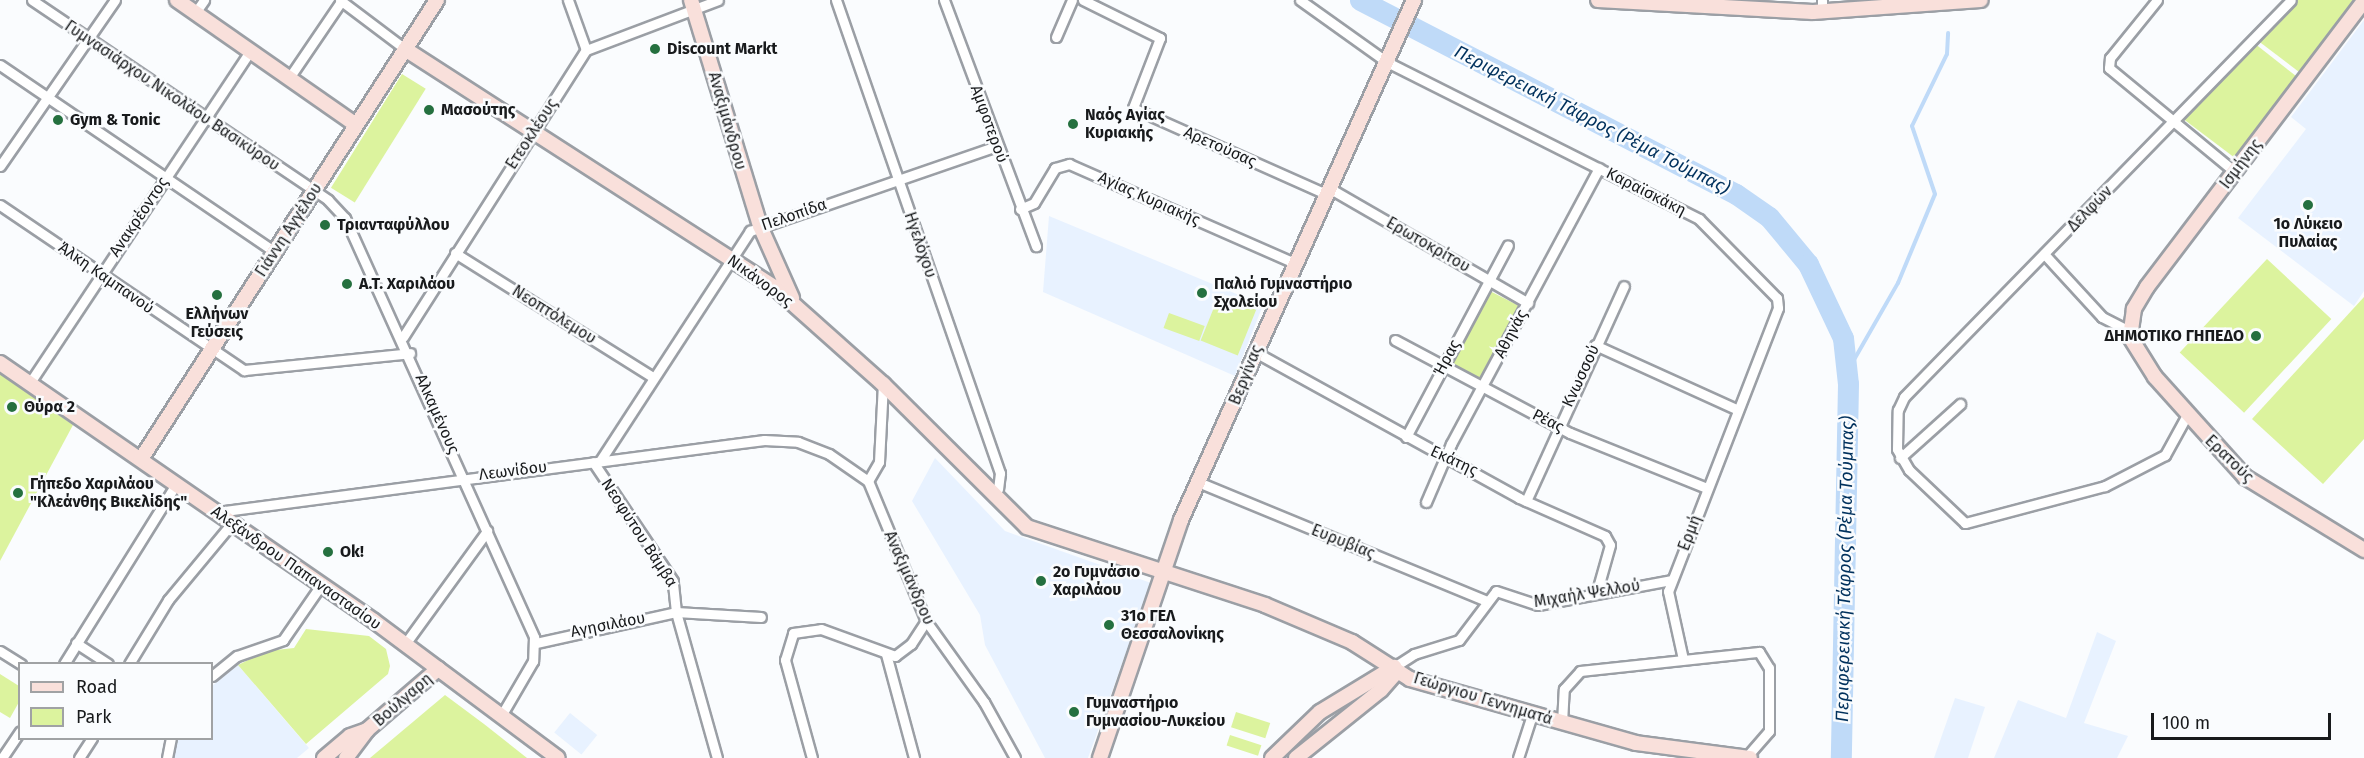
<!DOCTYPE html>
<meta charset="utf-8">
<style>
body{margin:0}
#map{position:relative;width:2364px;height:758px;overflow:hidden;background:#fafcfe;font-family:"Fira Sans",sans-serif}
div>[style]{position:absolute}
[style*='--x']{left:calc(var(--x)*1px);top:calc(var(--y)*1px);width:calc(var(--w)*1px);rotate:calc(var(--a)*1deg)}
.built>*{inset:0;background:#e8f2ff;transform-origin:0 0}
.green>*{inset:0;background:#dcf39e;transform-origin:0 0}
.stream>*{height:4px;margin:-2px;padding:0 2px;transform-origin:2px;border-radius:2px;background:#bfdaf8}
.river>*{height:21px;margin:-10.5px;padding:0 10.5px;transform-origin:10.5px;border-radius:10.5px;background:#bfdaf8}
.roads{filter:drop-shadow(2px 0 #9b9fa5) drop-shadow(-2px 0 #9b9fa5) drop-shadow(0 2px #9b9fa5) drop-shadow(0 -2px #9b9fa5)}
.street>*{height:9px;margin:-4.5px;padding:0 4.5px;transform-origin:4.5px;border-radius:4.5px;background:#fff}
.secondary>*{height:14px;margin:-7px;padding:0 7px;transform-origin:7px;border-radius:7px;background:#f9e0db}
.dots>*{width:16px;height:16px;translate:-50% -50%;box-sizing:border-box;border:3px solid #fafcfe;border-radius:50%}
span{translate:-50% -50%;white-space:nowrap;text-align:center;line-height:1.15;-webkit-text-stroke:5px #fafcfe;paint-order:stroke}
.poi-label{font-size:16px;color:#181a1c;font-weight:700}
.left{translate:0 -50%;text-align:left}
.right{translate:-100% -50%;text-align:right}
.street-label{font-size:16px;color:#181a1c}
.water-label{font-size:18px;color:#00315d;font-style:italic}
.legend{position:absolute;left:18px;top:662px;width:195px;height:78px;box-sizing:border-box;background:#fafcfe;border:2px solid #a0a2a4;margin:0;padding:8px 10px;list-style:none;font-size:18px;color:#181a1c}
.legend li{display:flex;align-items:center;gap:12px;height:30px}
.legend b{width:30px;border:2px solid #a0a2a4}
.scale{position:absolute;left:2151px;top:713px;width:180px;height:27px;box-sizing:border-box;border:3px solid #181a1c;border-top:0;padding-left:8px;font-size:18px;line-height:21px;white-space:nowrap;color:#181a1c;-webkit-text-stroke:4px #fafcfe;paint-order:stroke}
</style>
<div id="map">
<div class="built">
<i style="clip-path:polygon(2364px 20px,2364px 291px,2354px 306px,2238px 218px,2306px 129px,2291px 117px)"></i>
<i style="clip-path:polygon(1049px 216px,1263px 305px,1235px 376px,1043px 292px)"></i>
<i style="clip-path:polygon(935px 458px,1005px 531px,1151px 583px,1088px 758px,1045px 758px,985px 645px,980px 615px,912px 501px)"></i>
<i style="clip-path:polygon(2097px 632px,2116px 641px,2084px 723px,2128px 736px,2117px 758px,1994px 758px,2018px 700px,2066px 718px)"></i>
<i style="clip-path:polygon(238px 665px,309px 748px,297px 758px,171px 758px,175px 739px,212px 738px,212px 686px)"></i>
<i style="clip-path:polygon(1955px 698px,1985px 707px,1968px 758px,1934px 758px)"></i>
<i style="left:570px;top:713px;width:35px;height:25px;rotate:39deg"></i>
</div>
<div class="green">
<i style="clip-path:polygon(2296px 0,2353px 0,2299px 72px,2257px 40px)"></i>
<i style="clip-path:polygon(2254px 43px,2296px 76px,2235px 158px,2182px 118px)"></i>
<i style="left:402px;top:74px;width:28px;height:134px;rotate:32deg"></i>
<i style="left:2267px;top:259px;width:88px;height:128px;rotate:43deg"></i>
<i style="left:1488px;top:290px;width:35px;height:86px;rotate:27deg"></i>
<i style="left:1219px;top:295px;width:40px;height:49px;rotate:22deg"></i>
<i style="clip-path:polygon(2364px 297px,2364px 439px,2323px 484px,2252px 419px)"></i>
<i style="left:1169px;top:313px;width:38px;height:16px;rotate:20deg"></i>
<i style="clip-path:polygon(0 374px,73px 425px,0 561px)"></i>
<i style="clip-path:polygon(306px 629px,369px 636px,386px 649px,390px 666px,388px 674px,306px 744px,238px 665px,267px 651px,294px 648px)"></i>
<i style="clip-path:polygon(0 674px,19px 686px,19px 702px,10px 718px,0 712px)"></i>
<i style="clip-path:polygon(445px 695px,484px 724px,527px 758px,370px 758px)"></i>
<i style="left:1236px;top:712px;width:36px;height:16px;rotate:18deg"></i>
<i style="left:1230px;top:735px;width:33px;height:11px;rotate:18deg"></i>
</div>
<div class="stream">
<i style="--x:1847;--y:372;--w:103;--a:-60.2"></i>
<i style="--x:1898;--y:283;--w:96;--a:-67.4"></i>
<i style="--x:1935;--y:194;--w:72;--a:-108.7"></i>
<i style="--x:1912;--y:126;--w:80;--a:-64.1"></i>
<i style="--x:1947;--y:54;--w:21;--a:-87"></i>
</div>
<div class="river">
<i style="--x:1360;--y:0;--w:423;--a:27.3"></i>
<i style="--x:1736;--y:194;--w:40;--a:34.9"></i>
<i style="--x:1769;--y:217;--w:61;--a:50.3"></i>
<i style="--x:1808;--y:264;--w:82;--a:64.7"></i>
<i style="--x:1843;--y:338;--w:46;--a:83.8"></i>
<i style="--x:1848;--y:384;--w:374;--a:91.1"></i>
</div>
<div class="roads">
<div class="street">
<i style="--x:32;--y:0;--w:357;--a:34"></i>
<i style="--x:328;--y:200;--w:25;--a:47"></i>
<i style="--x:345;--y:218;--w:460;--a:65.7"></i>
<i style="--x:534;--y:637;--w:24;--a:92"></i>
<i style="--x:533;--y:661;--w:64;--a:120.2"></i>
<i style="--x:340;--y:0;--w:81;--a:37"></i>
<i style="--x:568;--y:0;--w:53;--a:70.2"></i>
<i style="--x:836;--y:0;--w:501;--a:70.88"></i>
<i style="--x:1000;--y:473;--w:16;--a:97"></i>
<i style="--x:944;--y:0;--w:263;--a:69.5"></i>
<i style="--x:1083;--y:0;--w:86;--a:26.3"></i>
<i style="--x:1160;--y:38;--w:75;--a:111.1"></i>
<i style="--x:1133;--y:108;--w:211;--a:24"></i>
<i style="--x:1300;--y:0;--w:107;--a:35.5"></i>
<i style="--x:1387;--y:62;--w:349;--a:26.7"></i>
<i style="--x:1699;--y:219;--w:111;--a:45.4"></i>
<i style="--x:1777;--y:298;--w:10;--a:84"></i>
<i style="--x:1778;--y:308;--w:304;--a:111.2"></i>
<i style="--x:1668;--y:591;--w:70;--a:77.6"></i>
<i style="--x:2157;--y:0;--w:75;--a:129"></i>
<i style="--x:2110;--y:58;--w:10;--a:96"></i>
<i style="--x:2109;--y:68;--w:163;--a:39.5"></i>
<i style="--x:1822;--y:12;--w:12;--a:-90"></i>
<i style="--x:195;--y:13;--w:16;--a:-55"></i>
<i style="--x:1056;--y:37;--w:40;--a:-66.6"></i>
<i style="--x:0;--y:65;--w:333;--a:34.2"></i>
<i style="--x:289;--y:78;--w:94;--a:-55.8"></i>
<i style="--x:0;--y:166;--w:202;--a:-55.3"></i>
<i style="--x:1329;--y:188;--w:230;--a:30"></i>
<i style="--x:0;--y:205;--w:295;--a:34.1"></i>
<i style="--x:244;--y:370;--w:167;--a:-5.8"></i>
<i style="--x:1020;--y:209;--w:15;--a:-23"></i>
<i style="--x:1034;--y:203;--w:41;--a:-59"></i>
<i style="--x:1055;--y:168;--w:15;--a:-16"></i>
<i style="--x:1069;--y:164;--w:246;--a:23.7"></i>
<i style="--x:455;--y:253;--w:234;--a:32.1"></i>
<i style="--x:2046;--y:256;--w:83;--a:47.4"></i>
<i style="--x:2102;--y:317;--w:33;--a:27"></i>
<i style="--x:403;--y:337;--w:340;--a:-57.5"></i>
<i style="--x:586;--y:50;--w:141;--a:-20.7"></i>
<i style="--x:1395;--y:340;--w:198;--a:28"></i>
<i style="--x:1570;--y:433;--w:148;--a:21.9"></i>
<i style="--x:1595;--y:345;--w:157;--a:24.4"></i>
<i style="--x:1255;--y:352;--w:302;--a:28.9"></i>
<i style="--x:1519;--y:498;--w:94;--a:23.8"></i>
<i style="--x:1605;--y:536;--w:10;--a:61"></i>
<i style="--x:1610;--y:545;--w:48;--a:105.8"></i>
<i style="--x:29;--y:384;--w:400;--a:-56.4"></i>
<i style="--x:2187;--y:415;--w:46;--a:118.8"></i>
<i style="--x:2165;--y:455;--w:68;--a:152.7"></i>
<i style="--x:2105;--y:486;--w:145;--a:165.2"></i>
<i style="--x:1965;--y:523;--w:77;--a:-136.6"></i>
<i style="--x:1909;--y:470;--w:24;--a:-120"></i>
<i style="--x:1897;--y:449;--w:39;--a:-89"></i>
<i style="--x:1898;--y:410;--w:14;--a:-65"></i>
<i style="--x:1904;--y:397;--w:554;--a:-45.73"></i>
<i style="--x:1406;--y:437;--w:217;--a:-62"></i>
<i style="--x:1900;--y:458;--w:81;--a:-42"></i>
<i style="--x:600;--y:461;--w:275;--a:-56.9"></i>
<i style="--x:750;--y:231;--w:261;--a:-19"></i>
<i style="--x:868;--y:481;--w:22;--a:-60"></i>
<i style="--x:879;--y:462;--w:78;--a:-87.1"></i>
<i style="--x:1198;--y:482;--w:313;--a:22.4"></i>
<i style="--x:1526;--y:501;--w:236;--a:-65.5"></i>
<i style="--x:1426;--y:502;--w:63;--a:-66.7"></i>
<i style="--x:1451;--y:444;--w:313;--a:-61.8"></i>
<i style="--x:217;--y:512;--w:552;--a:-7.5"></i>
<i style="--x:764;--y:440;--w:34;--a:3"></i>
<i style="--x:798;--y:442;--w:33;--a:21"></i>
<i style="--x:829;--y:454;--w:47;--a:34.7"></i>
<i style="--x:868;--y:481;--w:152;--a:67.5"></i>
<i style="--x:926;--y:621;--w:100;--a:54.4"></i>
<i style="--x:984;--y:702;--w:64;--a:61"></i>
<i style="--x:76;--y:643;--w:38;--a:33"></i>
<i style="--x:536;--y:643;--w:143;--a:-12.5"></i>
<i style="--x:676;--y:612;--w:31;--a:-96"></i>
<i style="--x:673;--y:581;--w:143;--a:-123.9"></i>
<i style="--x:405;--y:644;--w:140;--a:-54"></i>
<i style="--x:0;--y:651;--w:25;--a:32"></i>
<i style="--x:886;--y:654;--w:108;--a:74.9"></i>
<i style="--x:64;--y:664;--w:212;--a:-58.1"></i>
<i style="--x:129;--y:664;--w:75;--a:-58.6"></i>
<i style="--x:168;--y:600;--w:100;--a:-50.3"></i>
<i style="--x:1394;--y:667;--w:24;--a:-33"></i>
<i style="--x:1414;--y:654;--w:47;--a:-17.3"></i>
<i style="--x:1459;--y:640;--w:61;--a:-52.9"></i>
<i style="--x:1496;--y:591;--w:44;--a:18.4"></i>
<i style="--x:1538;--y:605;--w:135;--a:-10.6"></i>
<i style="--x:212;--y:676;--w:32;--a:-39"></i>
<i style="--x:237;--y:656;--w:49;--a:-19.2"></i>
<i style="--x:283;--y:640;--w:67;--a:-55.4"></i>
<i style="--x:1562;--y:723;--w:34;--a:-87"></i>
<i style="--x:1564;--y:689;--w:24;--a:-48"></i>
<i style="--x:1580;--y:671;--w:180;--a:-6.1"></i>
<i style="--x:1759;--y:652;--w:19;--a:58"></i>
<i style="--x:1769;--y:668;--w:63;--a:90"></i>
<i style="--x:1769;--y:731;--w:33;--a:131"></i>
<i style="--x:2;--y:758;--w:32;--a:-56"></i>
<i style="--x:79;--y:758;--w:24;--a:-57"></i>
<i style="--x:167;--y:758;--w:20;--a:-79"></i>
<i style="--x:717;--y:758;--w:152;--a:-105.7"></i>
<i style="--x:676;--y:612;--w:85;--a:3.4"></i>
<i style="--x:812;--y:758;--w:102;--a:-105.4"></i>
<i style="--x:785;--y:660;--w:28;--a:-73"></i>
<i style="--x:793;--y:633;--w:28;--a:-8"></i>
<i style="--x:821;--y:629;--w:79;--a:20"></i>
<i style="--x:895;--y:656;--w:20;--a:-37"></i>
<i style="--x:911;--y:644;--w:27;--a:-57"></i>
<i style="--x:1518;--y:758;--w:45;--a:-72"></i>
</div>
<div class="secondary">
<i style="--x:177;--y:0;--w:218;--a:34.9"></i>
<i style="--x:691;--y:0;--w:236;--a:73"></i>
<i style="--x:760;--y:226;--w:79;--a:66"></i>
<i style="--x:1598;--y:0;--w:215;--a:3.2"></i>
<i style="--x:1813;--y:12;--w:168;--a:-4.1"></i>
<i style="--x:2364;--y:1;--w:359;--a:127.2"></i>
<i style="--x:2147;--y:287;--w:26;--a:121"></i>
<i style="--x:2134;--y:309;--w:28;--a:98"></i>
<i style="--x:2130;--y:337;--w:47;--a:58"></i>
<i style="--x:2155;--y:377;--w:135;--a:48"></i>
<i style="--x:2245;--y:477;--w:140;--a:31.5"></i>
<i style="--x:405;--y:49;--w:439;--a:32.8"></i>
<i style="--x:774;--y:287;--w:146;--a:41.7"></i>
<i style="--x:883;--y:384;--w:203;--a:44.8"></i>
<i style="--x:1027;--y:527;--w:250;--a:18.1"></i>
<i style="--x:1265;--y:605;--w:95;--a:23"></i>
<i style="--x:1352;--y:642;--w:69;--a:32.5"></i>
<i style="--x:1410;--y:679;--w:235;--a:15.8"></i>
<i style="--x:1636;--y:743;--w:115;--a:7.5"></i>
<i style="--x:0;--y:363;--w:454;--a:34.6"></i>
<i style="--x:374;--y:621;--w:229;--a:36.7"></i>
<i style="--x:141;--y:459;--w:546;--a:-57.18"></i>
<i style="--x:324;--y:758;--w:34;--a:-40"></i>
<i style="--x:350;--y:736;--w:18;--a:-19"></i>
<i style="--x:346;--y:758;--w:35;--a:-53"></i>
<i style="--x:367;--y:730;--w:94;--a:-40.7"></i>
<i style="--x:1100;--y:758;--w:251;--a:-71.2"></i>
<i style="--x:1181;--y:520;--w:570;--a:-65.86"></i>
<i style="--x:1272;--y:758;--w:66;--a:-43.8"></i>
<i style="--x:1320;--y:712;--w:87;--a:-31.3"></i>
<i style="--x:1296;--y:758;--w:109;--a:-38.7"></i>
<i style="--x:1381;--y:690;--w:21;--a:-49"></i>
<i style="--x:1395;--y:674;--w:7;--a:-98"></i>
</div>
</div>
<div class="dots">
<i style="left:655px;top:49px;background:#25703f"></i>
<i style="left:429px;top:110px;background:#25703f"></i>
<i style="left:58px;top:120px;background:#25703f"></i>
<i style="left:1073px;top:124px;background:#25703f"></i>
<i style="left:2308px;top:205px;background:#25703f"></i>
<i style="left:325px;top:225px;background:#25703f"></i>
<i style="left:347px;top:284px;background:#25703f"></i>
<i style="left:1202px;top:293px;background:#25703f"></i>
<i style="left:217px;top:295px;background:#25703f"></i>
<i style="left:2256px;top:336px;background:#25703f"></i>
<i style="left:12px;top:407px;background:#25703f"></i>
<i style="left:18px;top:493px;background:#25703f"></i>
<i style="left:328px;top:552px;background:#25703f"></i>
<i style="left:1041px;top:581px;background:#25703f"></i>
<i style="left:1109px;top:625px;background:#25703f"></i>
<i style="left:1074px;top:712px;background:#25703f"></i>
</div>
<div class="poi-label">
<span class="left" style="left:667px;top:49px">Discount Markt</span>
<span class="left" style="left:441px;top:110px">Μασούτης</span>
<span class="left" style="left:1085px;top:124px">Ναός Αγίας<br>Κυριακής</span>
<span class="left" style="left:70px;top:120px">Gym &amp; Tonic</span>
<span style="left:2308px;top:233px">1ο Λύκειο<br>Πυλαίας</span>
<span class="left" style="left:337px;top:225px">Τριανταφύλλου</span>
<span class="left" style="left:359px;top:284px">Α.Τ. Χαριλάου</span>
<span class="left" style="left:1214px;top:293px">Παλιό Γυμναστήριο<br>Σχολείου</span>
<span style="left:217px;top:323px">Ελλήνων<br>Γεύσεις</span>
<span class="right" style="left:2244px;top:336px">ΔΗΜΟΤΙΚΟ ΓΗΠΕΔΟ</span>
<span class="left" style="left:24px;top:407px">Θύρα 2</span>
<span class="left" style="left:30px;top:493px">Γήπεδο Χαριλάου<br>"Κλεάνθης Βικελίδης"</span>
<span class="left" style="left:340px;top:552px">Ok!</span>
<span class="left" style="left:1053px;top:581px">2ο Γυμνάσιο<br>Χαριλάου</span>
<span class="left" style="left:1121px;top:625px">31ο ΓΕΛ<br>Θεσσαλονίκης</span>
<span class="left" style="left:1086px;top:712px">Γυμναστήριο<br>Γυμνασίου-Λυκείου</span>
</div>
<div class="street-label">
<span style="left:172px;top:96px;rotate:34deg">Γυμνασιάρχου Νικολάου Βασικύρου</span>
<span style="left:727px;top:121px;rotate:74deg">Αναξιμάνδρου</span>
<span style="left:989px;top:124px;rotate:70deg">Αμφοτερού</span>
<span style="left:532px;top:134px;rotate:-57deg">Ετεοκλέους</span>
<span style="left:1220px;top:147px;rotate:24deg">Αρετούσας</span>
<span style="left:2241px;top:164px;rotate:-53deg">Ισμήνης</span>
<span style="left:1646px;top:192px;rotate:27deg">Καραϊσκάκη</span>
<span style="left:1149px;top:199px;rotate:24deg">Αγίας Κυριακής</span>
<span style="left:2090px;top:209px;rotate:-46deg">Δελφών</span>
<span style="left:794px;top:215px;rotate:-19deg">Πελοπίδα</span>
<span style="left:139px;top:217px;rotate:-56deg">Ανακρέοντος</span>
<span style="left:289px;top:230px;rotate:-57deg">Γιάννη Αγγέλου</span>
<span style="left:920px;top:245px;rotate:71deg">Ηγελόχου</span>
<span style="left:1428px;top:245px;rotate:30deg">Ερωτοκρίτου</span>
<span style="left:106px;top:278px;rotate:35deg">Άλκη Καμπανού</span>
<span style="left:760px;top:281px;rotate:36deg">Νικάνορος</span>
<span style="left:554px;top:315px;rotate:32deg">Νεοπτόλεμου</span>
<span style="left:1511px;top:334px;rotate:-62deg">Αθηνάς</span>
<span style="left:1447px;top:358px;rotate:-62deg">Ήρας</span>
<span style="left:1246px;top:375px;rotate:-68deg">Βεργίνας</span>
<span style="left:1581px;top:376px;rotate:-65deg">Κνωσσού</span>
<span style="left:437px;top:414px;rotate:66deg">Αλκαμένους</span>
<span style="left:1548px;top:421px;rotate:27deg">Ρέας</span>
<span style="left:2229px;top:459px;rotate:44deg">Ερατούς</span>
<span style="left:1454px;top:461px;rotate:25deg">Εκάτης</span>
<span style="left:513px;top:471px;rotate:-7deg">Λεωνίδου</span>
<span style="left:639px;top:533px;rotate:57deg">Νεοφύτου Βάμβα</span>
<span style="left:1690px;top:533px;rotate:-69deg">Ερμή</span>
<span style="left:1343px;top:542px;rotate:22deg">Ευρυβίας</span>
<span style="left:296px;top:568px;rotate:35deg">Αλεξάνδρου Παπαναστασίου</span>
<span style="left:909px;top:578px;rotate:66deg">Αναξιμάνδρου</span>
<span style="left:1587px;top:594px;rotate:-9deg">Μιχαήλ Ψελλού</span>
<span style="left:608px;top:625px;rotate:-11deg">Αγησιλάου</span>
<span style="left:1483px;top:699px;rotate:17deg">Γεώργιου Γεννηματά</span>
<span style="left:403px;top:700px;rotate:-41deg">Βούλγαρη</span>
</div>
<div class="water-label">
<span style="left:1592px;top:120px;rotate:27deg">Περιφερειακή Τάφρος (Ρέμα Τούμπας)</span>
<span style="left:1845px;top:569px;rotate:-89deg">Περιφερειακή Τάφρος (Ρέμα Τούμπας)</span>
</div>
<ul class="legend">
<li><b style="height:8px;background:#f9e0db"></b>Road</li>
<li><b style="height:16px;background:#dcf39e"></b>Park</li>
</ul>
<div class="scale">100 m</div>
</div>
